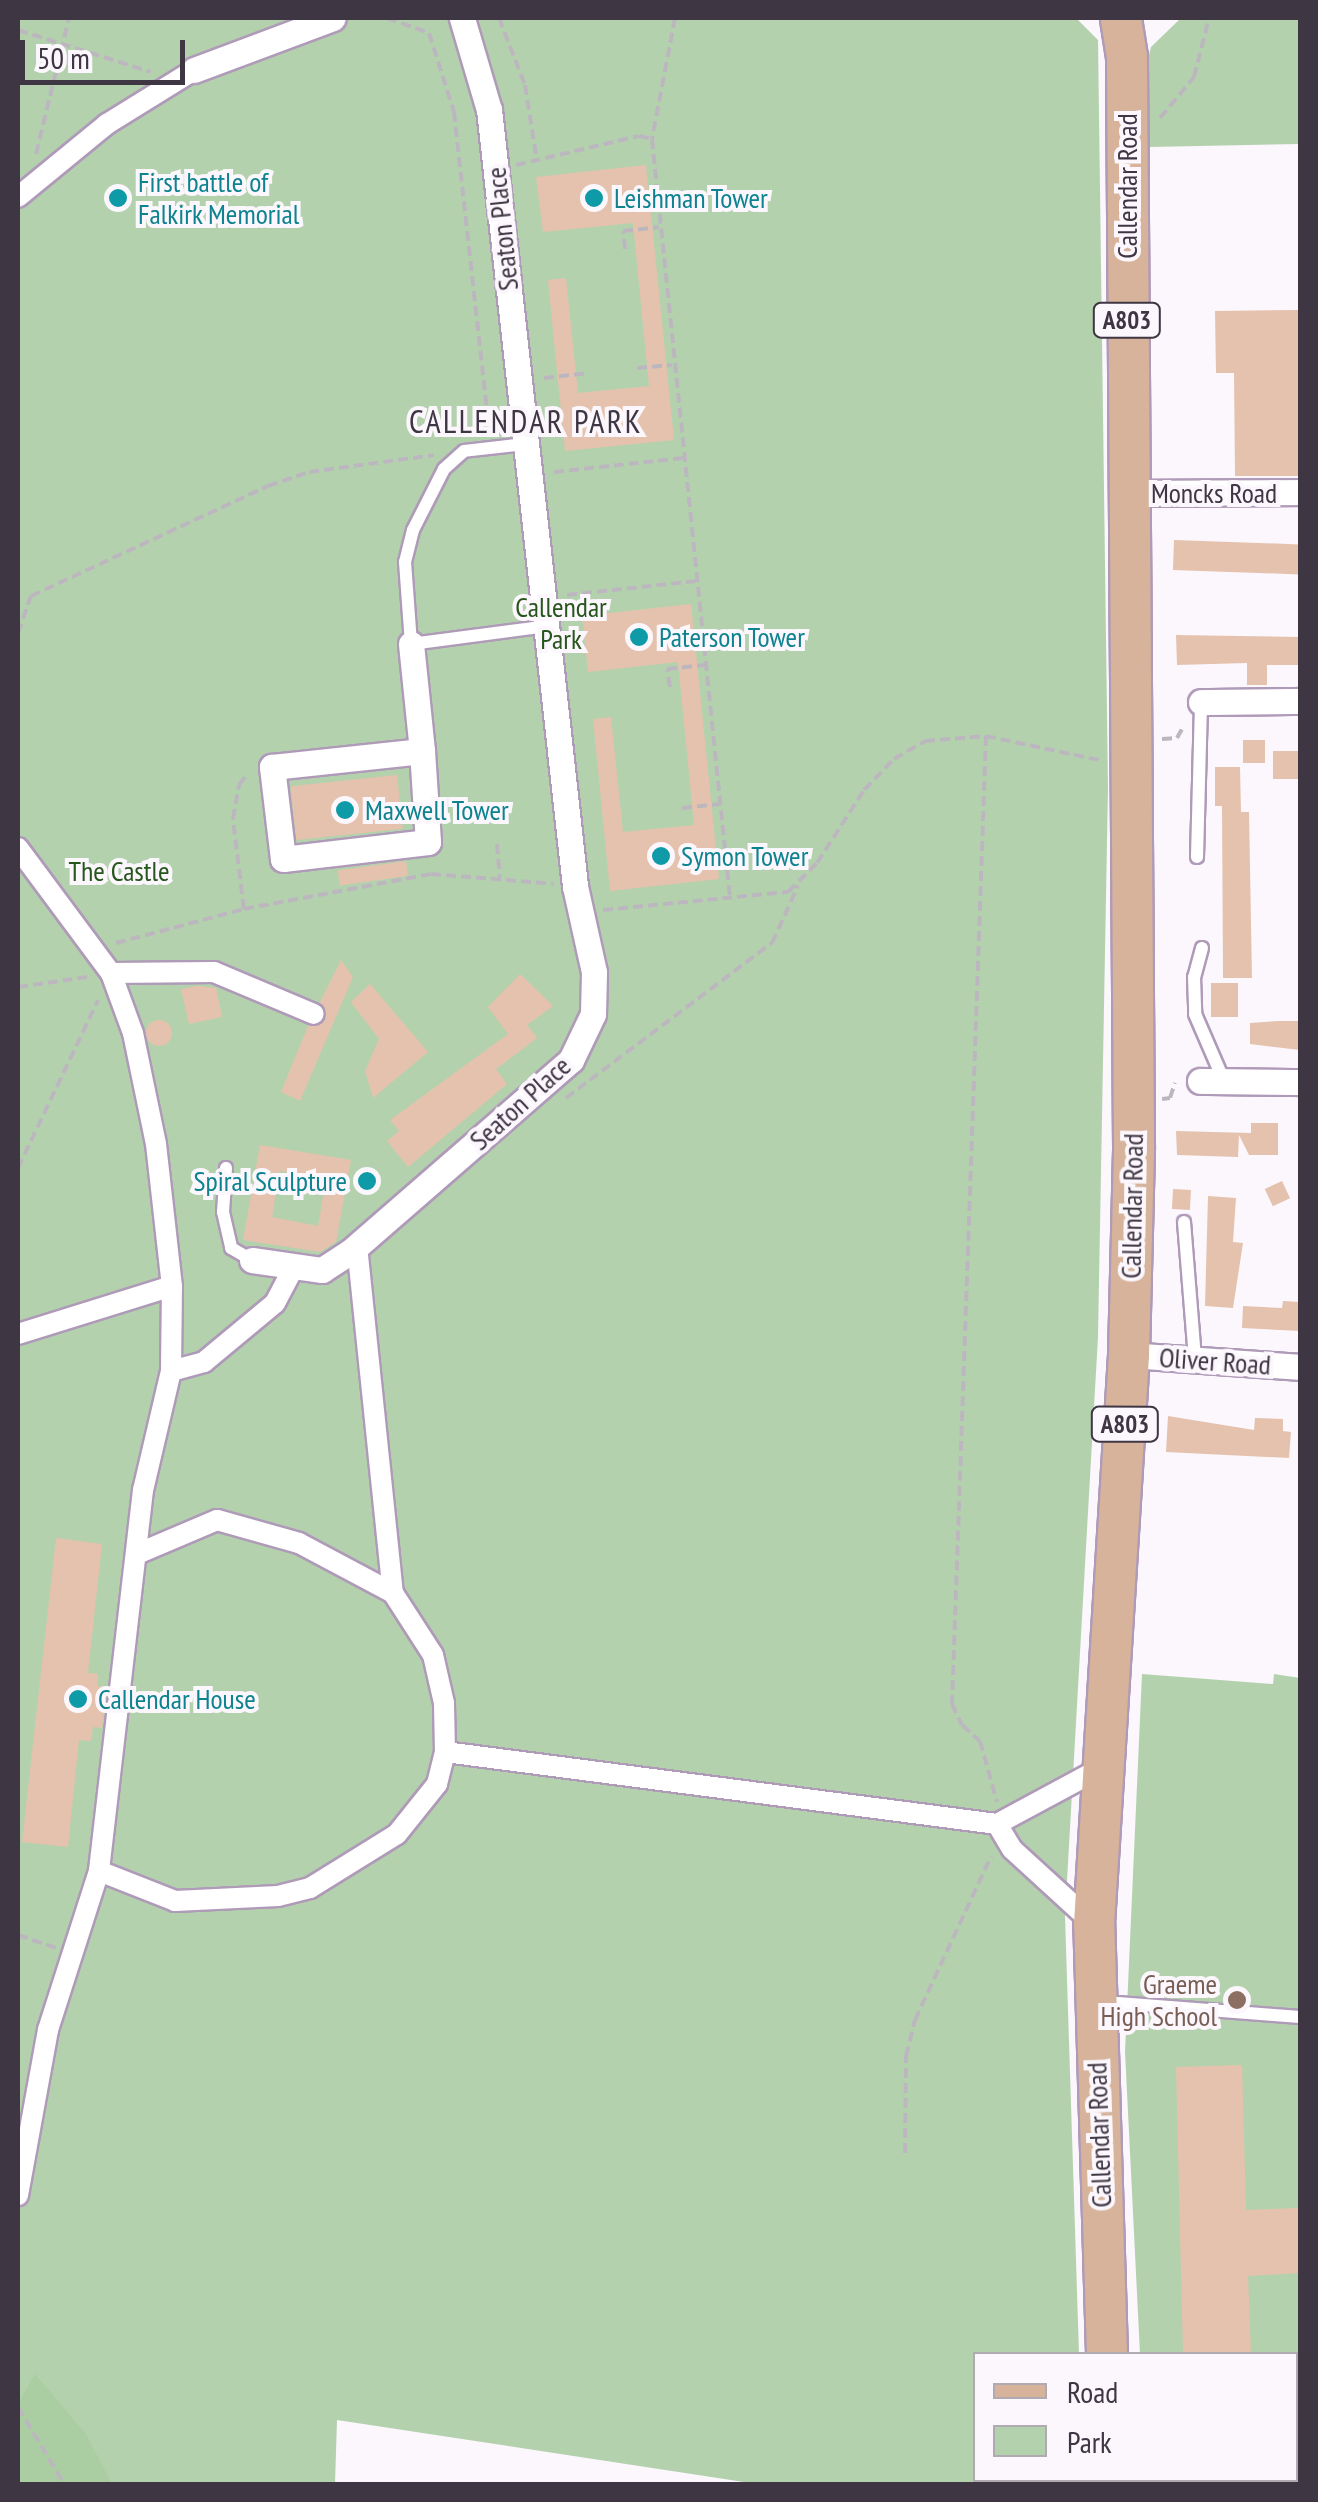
<!DOCTYPE html>
<style>
body{margin:0}
#map{position:relative;width:1318px;height:2502px;overflow:hidden;background:#fbf7fd;font-family:"PT Sans Narrow",sans-serif}
div>[style]{position:absolute}
[style*='--x']{left:calc(var(--x)*1px);top:calc(var(--y)*1px);width:calc(var(--w)*1px);rotate:calc(var(--a)*1deg)}
.green>*{inset:0;background:#b4d1ae}
.forest>*{inset:0;background:#aacea2}
.building>*{inset:0;background:#e5c2ad;transform-origin:0 0}
.round{border-radius:50%}
.path>*{height:4px;margin-top:-2px;transform-origin:0;background:repeating-linear-gradient(90deg,#bcb7bf 0 10px,transparent 0 15px)}
.roads{filter:drop-shadow(2px 0 #af9ab8) drop-shadow(-2px 0 #af9ab8) drop-shadow(0 2px #af9ab8) drop-shadow(0 -2px #af9ab8)}
.service>*{height:12px;margin:-6px;padding:0 6px;transform-origin:6px;border-radius:6px;background:#fff}
.pedestrian>*{height:20px;margin:-10px;padding:0 10px;transform-origin:10px;border-radius:10px;background:#fff}
.minor>*{height:25px;margin:-12.5px;padding:0 12.5px;transform-origin:12.5px;border-radius:12.5px;background:#fff}
.primary>*{height:40px;margin:-20px;padding:0 20px;transform-origin:20px;border-radius:20px;background:#d6b39a}
.dots>*{width:28px;height:28px;translate:-50% -50%;box-sizing:border-box;border:5px solid #fbf7fd;border-radius:50%}
span{translate:-50% -50%;white-space:nowrap;text-align:center;line-height:1.15;-webkit-text-stroke:8px #fbf7fd;paint-order:stroke}
.shield-label span{padding:2px 8px;background:#fbf7fd;border:2px solid;border-radius:8px;-webkit-text-stroke-width:0}
.shield-label{font-size:25px;color:#3f3643;font-weight:700}
.culture-label{font-size:28px;color:#0d838f}
.left{translate:0 -50%;text-align:left}
.right{translate:-100% -50%;text-align:right}
.street-label{font-size:28px;color:#3f3643}
.park-label{font-size:28px;color:#27561d}
.education-label{font-size:28px;color:#785e54}
.quarter-label{font-size:32px;color:#3f3643;letter-spacing:2.5px}
.frame{position:absolute;inset:0;border:20px solid #3f3643;pointer-events:none}
.legend{position:absolute;left:973px;top:2352px;width:325px;height:130px;box-sizing:border-box;background:#fbf7fd;border:2px solid #b0aab3;margin:0;padding:12px 18px;list-style:none;font-size:30px;color:#3f3643}
.legend li{display:flex;align-items:center;gap:20px;height:50px}
.legend b{width:50px;border:2px solid #b0aab3}
.scale{position:absolute;left:20px;top:40px;width:165px;height:45px;box-sizing:border-box;border:5px solid #3f3643;border-top:0;padding-left:12px;font-size:30px;line-height:35px;white-space:nowrap;color:#3f3643;-webkit-text-stroke:8px #fbf7fd;paint-order:stroke}
</style>
<div id="map">
<div class="green">
<i style="clip-path:polygon(18px 18px,1076px 18px,1098px 40px,1108px 787px,1098px 1337px,1065px 1916px,1079px 2354px,976px 2354px,976px 2480px,1083px 2484px,757px 2484px,337px 2420px,335px 2484px,18px 2484px)"></i>
<i style="clip-path:polygon(1181px 18px,1300px 18px,1300px 144px,1149px 147px,1145px 71px,1151px 47px)"></i>
<i style="clip-path:polygon(1142px 1674px,1273px 1684px,1274px 1674px,1300px 1678px,1300px 2484px,1146px 2484px,1296px 2480px,1296px 2354px,1140px 2354px,1125px 2052px)"></i>
</div>
<div class="forest">
<i style="clip-path:polygon(35px 2374px,86px 2434px,112px 2484px,18px 2484px,18px 2404px)"></i>
</div>
<div class="building">
<i style="clip-path:polygon(646px 165px,674px 440px,565px 451px,548px 280px,566px 278px,578px 393px,649px 386px,633px 223px,543px 232px,536px 177px)"></i>
<i style="clip-path:polygon(1300px 310px,1300px 476px,1235px 476px,1234px 373px,1216px 373px,1215px 311px)"></i>
<i style="left:1174px;top:540px;width:126px;height:30px;rotate:2deg"></i>
<i style="clip-path:polygon(691px 604px,719px 879px,610px 891px,593px 719px,611px 717px,623px 832px,694px 825px,678px 662px,588px 672px,582px 616px)"></i>
<i style="clip-path:polygon(1176px 635px,1300px 637px,1300px 665px,1267px 665px,1267px 685px,1247px 685px,1247px 663px,1177px 665px)"></i>
<i style="left:1243px;top:740px;width:22px;height:23px"></i>
<i style="left:1273px;top:751px;width:27px;height:28px"></i>
<i style="clip-path:polygon(1215px 767px,1240px 767px,1241px 812px,1249px 812px,1252px 978px,1223px 978px,1222px 806px,1215px 806px)"></i>
<i style="left:397px;top:775px;width:54px;height:107px;rotate:84deg"></i>
<i style="left:406px;top:861px;width:15px;height:69px;rotate:82deg"></i>
<i style="clip-path:polygon(341px 960px,353px 977px,300px 1101px,281px 1092px,308px 1026px,326px 1020px,320px 1002px)"></i>
<i style="clip-path:polygon(520px 974px,553px 1006px,527px 1025px,537px 1038px,496px 1069px,507px 1084px,408px 1167px,387px 1141px,399px 1131px,390px 1120px,508px 1034px,488px 1007px)"></i>
<i style="left:1211px;top:983px;width:27px;height:34px"></i>
<i style="clip-path:polygon(370px 984px,428px 1052px,373px 1098px,365px 1071px,379px 1039px,351px 1002px)"></i>
<i style="clip-path:polygon(197px 986px,216px 988px,222px 1017px,189px 1024px,181px 989px)"></i>
<i class="round" style="left:146px;top:1020px;width:26px;height:26px"></i>
<i style="clip-path:polygon(1279px 1021px,1300px 1021px,1300px 1050px,1250px 1044px,1250px 1023px)"></i>
<i style="clip-path:polygon(1251px 1123px,1278px 1123px,1278px 1155px,1249px 1155px,1239px 1135px,1238px 1157px,1177px 1155px,1176px 1131px,1251px 1133px)"></i>
<i style="clip-path:polygon(evenodd,260px 1145px,351px 1160px,336px 1242px,320px 1252px,243px 1240px,260px 1145px,280px 1171px,326px 1179px,318px 1226px,272px 1217px,280px 1171px)"></i>
<i style="left:1282px;top:1181px;width:19px;height:19px;rotate:65deg"></i>
<i style="left:1173px;top:1189px;width:18px;height:20px;rotate:3deg"></i>
<i style="clip-path:polygon(1208px 1196px,1236px 1198px,1233px 1242px,1243px 1243px,1233px 1308px,1205px 1306px)"></i>
<i style="clip-path:polygon(1283px 1301px,1300px 1302px,1300px 1331px,1242px 1328px,1243px 1306px,1282px 1308px)"></i>
<i style="clip-path:polygon(1168px 1416px,1254px 1430px,1255px 1418px,1283px 1419px,1283px 1431px,1291px 1432px,1289px 1458px,1166px 1452px)"></i>
<i style="clip-path:polygon(56px 1538px,102px 1544px,88px 1673px,98px 1674px,97px 1686px,106px 1687px,102px 1728px,93px 1727px,91px 1741px,79px 1740px,68px 1847px,22px 1842px)"></i>
<i style="clip-path:polygon(1242px 2065px,1246px 2210px,1300px 2208px,1300px 2273px,1248px 2276px,1251px 2354px,1183px 2354px,1176px 2067px)"></i>
</div>
<div class="path">
<i style="--x:387;--y:18;--w:45;--a:19.7"></i>
<i style="--x:429;--y:33;--w:83;--a:72.4"></i>
<i style="--x:454;--y:112;--w:299;--a:83.7"></i>
<i style="--x:487;--y:409;--w:30;--a:118"></i>
<i style="--x:499;--y:18;--w:72;--a:68.8"></i>
<i style="--x:525;--y:85;--w:78;--a:81.1"></i>
<i style="--x:675;--y:18;--w:123;--a:100.8"></i>
<i style="--x:652;--y:139;--w:763;--a:84.13"></i>
<i style="--x:18;--y:30;--w:139;--a:17.5"></i>
<i style="--x:1160;--y:118;--w:53;--a:-50.3"></i>
<i style="--x:1194;--y:77;--w:61;--a:-75.7"></i>
<i style="--x:36;--y:154;--w:140;--a:-76.4"></i>
<i style="--x:516;--y:165;--w:126;--a:-13.3"></i>
<i style="--x:639;--y:136;--w:13;--a:13"></i>
<i style="--x:625;--y:249;--w:18;--a:-96"></i>
<i style="--x:623;--y:231;--w:36;--a:-6"></i>
<i style="--x:637;--y:368;--w:35;--a:-5"></i>
<i style="--x:544;--y:378;--w:45;--a:-6.3"></i>
<i style="--x:554;--y:472;--w:130;--a:-6.2"></i>
<i style="--x:567;--y:595;--w:130;--a:-6.2"></i>
<i style="--x:18;--y:633;--w:39;--a:-71"></i>
<i style="--x:31;--y:596;--w:261;--a:-24.9"></i>
<i style="--x:268;--y:486;--w:43;--a:-18.9"></i>
<i style="--x:309;--y:472;--w:126;--a:-7.7"></i>
<i style="--x:670;--y:687;--w:18;--a:-99"></i>
<i style="--x:667;--y:669;--w:38;--a:-6"></i>
<i style="--x:986;--y:736;--w:969;--a:92.01"></i>
<i style="--x:952;--y:1704;--w:23;--a:65"></i>
<i style="--x:962;--y:1725;--w:24;--a:42"></i>
<i style="--x:980;--y:1741;--w:63;--a:74.4"></i>
<i style="--x:1162;--y:739;--w:15;--a:-4"></i>
<i style="--x:1177;--y:738;--w:10;--a:-61"></i>
<i style="--x:682;--y:808;--w:38;--a:-6"></i>
<i style="--x:497;--y:844;--w:34;--a:85"></i>
<i style="--x:244;--y:909;--w:91;--a:-97"></i>
<i style="--x:233;--y:819;--w:35;--a:-80"></i>
<i style="--x:239;--y:785;--w:15;--a:-53"></i>
<i style="--x:603;--y:910;--w:186;--a:-5.6"></i>
<i style="--x:788;--y:892;--w:41;--a:-45"></i>
<i style="--x:817;--y:863;--w:87;--a:-57.2"></i>
<i style="--x:864;--y:790;--w:43;--a:-45.9"></i>
<i style="--x:894;--y:759;--w:36;--a:-30"></i>
<i style="--x:925;--y:741;--w:61;--a:-4.7"></i>
<i style="--x:986;--y:736;--w:116;--a:12"></i>
<i style="--x:116;--y:943;--w:132;--a:-14.9"></i>
<i style="--x:244;--y:909;--w:190;--a:-10.6"></i>
<i style="--x:431;--y:874;--w:123;--a:4.6"></i>
<i style="--x:18;--y:987;--w:70;--a:-8.2"></i>
<i style="--x:566;--y:1098;--w:258;--a:-37"></i>
<i style="--x:772;--y:943;--w:63;--a:-65.5"></i>
<i style="--x:1162;--y:1099;--w:8;--a:-7"></i>
<i style="--x:1170;--y:1098;--w:16;--a:-72"></i>
<i style="--x:18;--y:1168;--w:186;--a:-64.5"></i>
<i style="--x:18;--y:1935;--w:40;--a:18.9"></i>
<i style="--x:905;--y:2153;--w:97;--a:-89.4"></i>
<i style="--x:906;--y:2056;--w:37;--a:-76"></i>
<i style="--x:915;--y:2020;--w:181;--a:-65.1"></i>
<i style="--x:18;--y:2407;--w:90;--a:59.1"></i>
</div>
<div class="roads">
<div class="service">
<i style="--x:525;--y:444;--w:61;--a:173.5"></i>
<i style="--x:464;--y:451;--w:27;--a:138"></i>
<i style="--x:444;--y:469;--w:68;--a:116.9"></i>
<i style="--x:413;--y:530;--w:33;--a:104"></i>
<i style="--x:405;--y:562;--w:82;--a:85.8"></i>
<i style="--x:411;--y:644;--w:137;--a:-7.5"></i>
<i style="--x:1197;--y:857;--w:155;--a:-88.5"></i>
<i style="--x:1202;--y:948;--w:30;--a:105"></i>
<i style="--x:1194;--y:977;--w:37;--a:88"></i>
<i style="--x:1195;--y:1014;--w:73;--a:66.6"></i>
<i style="--x:226;--y:1168;--w:44;--a:93.9"></i>
<i style="--x:223;--y:1212;--w:37;--a:77"></i>
<i style="--x:231;--y:1248;--w:24;--a:30"></i>
<i style="--x:1184;--y:1222;--w:137;--a:85.4"></i>
<i style="--x:1104;--y:2002;--w:197;--a:4.4"></i>
</div>
<div class="pedestrian">
<i style="--x:18;--y:197;--w:115;--a:-39.4"></i>
<i style="--x:107;--y:124;--w:102;--a:-31.8"></i>
<i style="--x:18;--y:848;--w:156;--a:53.4"></i>
<i style="--x:111;--y:973;--w:64;--a:69.9"></i>
<i style="--x:133;--y:1033;--w:113;--a:78.3"></i>
<i style="--x:156;--y:1144;--w:143;--a:83.6"></i>
<i style="--x:172;--y:1286;--w:85;--a:90.7"></i>
<i style="--x:171;--y:1371;--w:122;--a:103.2"></i>
<i style="--x:143;--y:1490;--w:384;--a:96.6"></i>
<i style="--x:99;--y:1871;--w:167;--a:107.8"></i>
<i style="--x:48;--y:2030;--w:168;--a:100.3"></i>
<i style="--x:111;--y:973;--w:103;--a:-0.6"></i>
<i style="--x:214;--y:972;--w:108;--a:22.8"></i>
<i style="--x:357;--y:1246;--w:349;--a:84.1"></i>
<i style="--x:18;--y:1334;--w:161;--a:-17.3"></i>
<i style="--x:171;--y:1371;--w:34;--a:-15"></i>
<i style="--x:204;--y:1362;--w:92;--a:-39.7"></i>
<i style="--x:275;--y:1303;--w:41;--a:-62.2"></i>
<i style="--x:445;--y:1752;--w:557;--a:7.43"></i>
<i style="--x:99;--y:1871;--w:82;--a:21.5"></i>
<i style="--x:175;--y:1901;--w:103;--a:-2.8"></i>
<i style="--x:278;--y:1896;--w:33;--a:-14"></i>
<i style="--x:310;--y:1888;--w:102;--a:-31.8"></i>
<i style="--x:397;--y:1834;--w:64;--a:-51.3"></i>
<i style="--x:437;--y:1784;--w:33;--a:-76"></i>
<i style="--x:445;--y:1752;--w:49;--a:-91.2"></i>
<i style="--x:444;--y:1703;--w:49;--a:-102.9"></i>
<i style="--x:433;--y:1655;--w:74;--a:-122.8"></i>
<i style="--x:393;--y:1593;--w:106;--a:-152"></i>
<i style="--x:299;--y:1543;--w:85;--a:-164.3"></i>
<i style="--x:217;--y:1520;--w:87;--a:157"></i>
<i style="--x:1094;--y:1924;--w:111;--a:-137.6"></i>
<i style="--x:1012;--y:1849;--w:29;--a:-121"></i>
<i style="--x:997;--y:1824;--w:120;--a:-28.3"></i>
</div>
<div class="minor">
<i style="--x:194;--y:70;--w:148;--a:-20.5"></i>
<i style="--x:1128;--y:493;--w:172;--a:-0.3"></i>
<i style="--x:411;--y:644;--w:108;--a:84.1"></i>
<i style="--x:422;--y:751;--w:91;--a:86.2"></i>
<i style="--x:428;--y:842;--w:146;--a:173.3"></i>
<i style="--x:283;--y:859;--w:93;--a:-96.8"></i>
<i style="--x:272;--y:767;--w:151;--a:-6.1"></i>
<i style="--x:1201;--y:702;--w:99;--a:-0.6"></i>
<i style="--x:1200;--y:1081;--w:100;--a:0.6"></i>
<i style="--x:252;--y:1260;--w:71;--a:8.1"></i>
<i style="--x:322;--y:1270;--w:33;--a:-33"></i>
<i style="--x:350;--y:1252;--w:293;--a:-41"></i>
<i style="--x:571;--y:1060;--w:51;--a:-64.4"></i>
<i style="--x:593;--y:1014;--w:42;--a:-88.6"></i>
<i style="--x:594;--y:972;--w:88;--a:-102.5"></i>
<i style="--x:575;--y:886;--w:781;--a:-96.32"></i>
<i style="--x:489;--y:110;--w:96;--a:-106.4"></i>
<i style="--x:1129;--y:1355;--w:171;--a:4"></i>
</div>
<div class="primary">
<i style="--x:1107;--y:2354;--w:430;--a:-91.7"></i>
<i style="--x:1094;--y:1924;--w:570;--a:-86.48"></i>
<i style="--x:1129;--y:1355;--w:209;--a:-88.6"></i>
<i style="--x:1134;--y:1146;--w:1089;--a:-90.37"></i>
<i style="--x:1127;--y:57;--w:39;--a:-99"></i>
<i style="--x:1111;--y:2480;--w:4;--a:76"></i>
</div>
</div>
<div class="dots">
<i style="left:118px;top:198px;background:#0f9aa8"></i>
<i style="left:594px;top:198px;background:#0f9aa8"></i>
<i style="left:639px;top:637px;background:#0f9aa8"></i>
<i style="left:345px;top:810px;background:#0f9aa8"></i>
<i style="left:661px;top:856px;background:#0f9aa8"></i>
<i style="left:367px;top:1181px;background:#0f9aa8"></i>
<i style="left:78px;top:1699px;background:#0f9aa8"></i>
<i style="left:1237px;top:2000px;background:#8d6e63"></i>
</div>
<div class="shield-label">
<span style="left:1127px;top:320px">A803</span>
<span style="left:1125px;top:1424px">A803</span>
</div>
<div class="culture-label">
<span class="left" style="left:138px;top:198px">First battle of<br>Falkirk Memorial</span>
<span class="left" style="left:614px;top:198px">Leishman Tower</span>
<span class="left" style="left:659px;top:637px">Paterson Tower</span>
<span class="left" style="left:365px;top:810px">Maxwell Tower</span>
<span class="left" style="left:681px;top:856px">Symon Tower</span>
<span class="right" style="left:347px;top:1181px">Spiral Sculpture</span>
<span class="left" style="left:98px;top:1699px">Callendar House</span>
</div>
<div class="street-label">
<span style="left:1127px;top:186px;rotate:-90deg">Callendar Road</span>
<span style="left:502px;top:229px;rotate:-96deg">Seaton Place</span>
<span style="left:1214px;top:493px">Moncks Road</span>
<span style="left:520px;top:1103px;rotate:-42deg">Seaton Place</span>
<span style="left:1132px;top:1206px;rotate:-89deg">Callendar Road</span>
<span style="left:1215px;top:1361px;rotate:4deg">Oliver Road</span>
<span style="left:1099px;top:2135px;rotate:-92deg">Callendar Road</span>
</div>
<div class="park-label">
<span style="left:561px;top:623px">Callendar<br>Park</span>
<span style="left:119px;top:871px">The Castle</span>
</div>
<div class="education-label">
<span class="right" style="left:1217px;top:2000px">Graeme<br>High School</span>
</div>
<div class="quarter-label">
<span style="left:526px;top:421px">CALLENDAR PARK</span>
</div>
<div class="frame"></div>
<ul class="legend">
<li><b style="height:12px;background:#d6b39a"></b>Road</li>
<li><b style="height:28px;background:#b4d1ae"></b>Park</li>
</ul>
<div class="scale">50 m</div>
</div>
